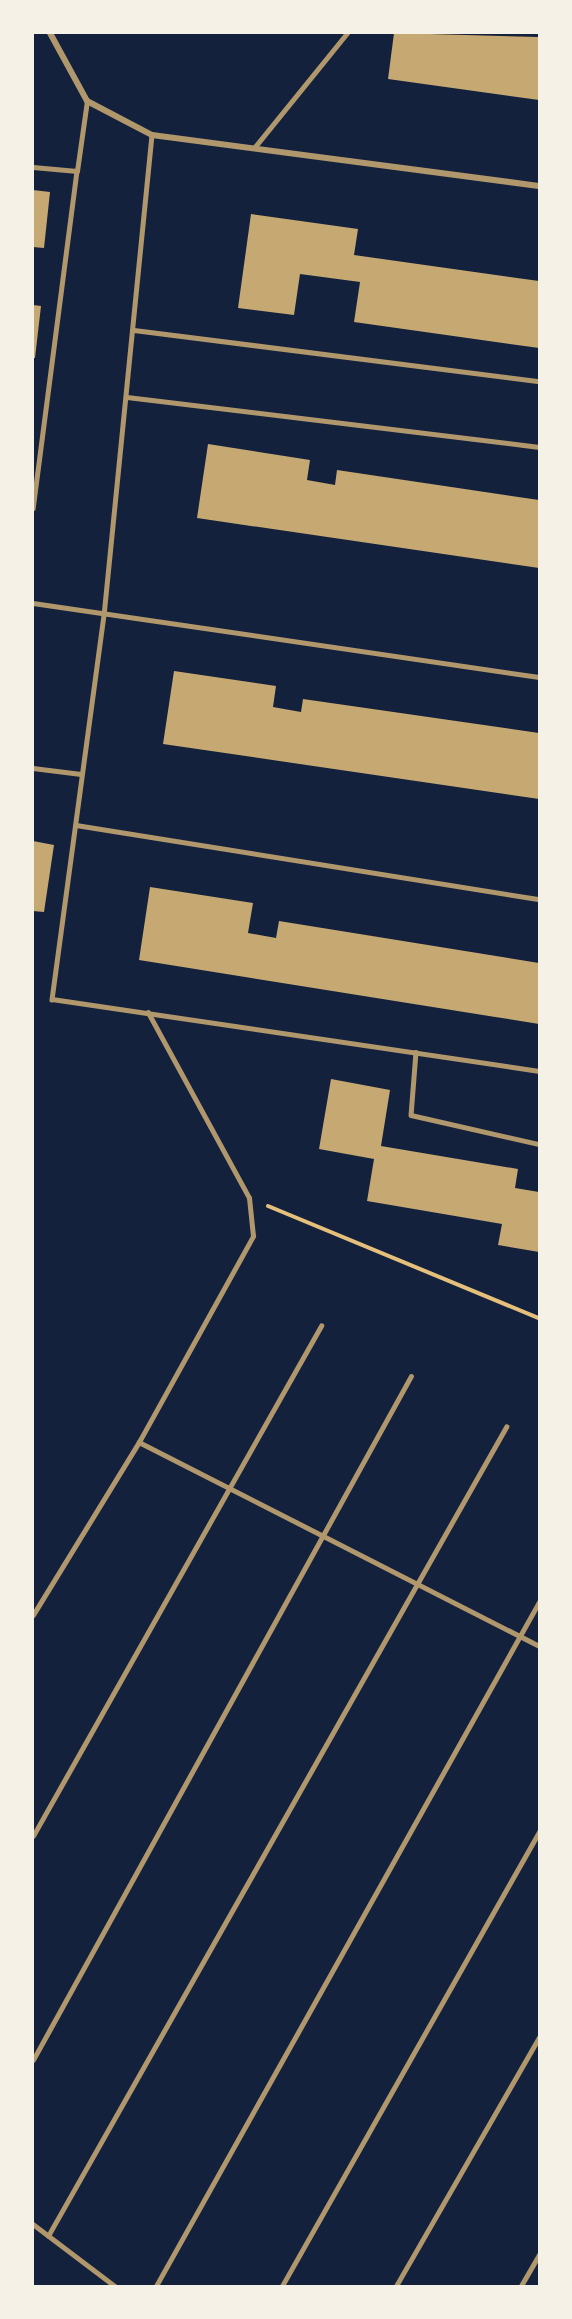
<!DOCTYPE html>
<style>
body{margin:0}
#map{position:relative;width:572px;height:2319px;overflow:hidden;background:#14213d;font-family:"Sofia Sans Condensed",sans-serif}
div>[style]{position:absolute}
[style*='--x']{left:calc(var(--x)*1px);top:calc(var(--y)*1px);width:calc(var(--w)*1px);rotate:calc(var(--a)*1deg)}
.building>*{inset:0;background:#c6a872}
.path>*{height:4px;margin:-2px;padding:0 2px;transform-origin:2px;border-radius:2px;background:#e5c07b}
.service>*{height:4.5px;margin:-2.25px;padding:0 2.25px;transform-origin:2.25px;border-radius:2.25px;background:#b1986c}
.minor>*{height:6px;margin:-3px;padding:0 3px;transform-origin:3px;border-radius:3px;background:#b1986c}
span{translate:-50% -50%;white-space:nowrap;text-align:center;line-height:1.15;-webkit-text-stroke:5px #f6f1e7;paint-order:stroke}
.frame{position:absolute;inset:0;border:34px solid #f6f1e7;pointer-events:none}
</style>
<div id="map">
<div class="building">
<i style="clip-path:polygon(394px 33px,539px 37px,539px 100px,388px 79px)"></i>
<i style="clip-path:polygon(33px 190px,50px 192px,44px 248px,33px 247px)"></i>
<i style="clip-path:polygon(251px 214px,358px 229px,354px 255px,539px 281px,539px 348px,354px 322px,360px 282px,300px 274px,294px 315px,238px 308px)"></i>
<i style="clip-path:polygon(33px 305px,41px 306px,35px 358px,33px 358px)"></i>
<i style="clip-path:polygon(208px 444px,310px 460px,307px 480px,335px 485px,337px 470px,539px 500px,539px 568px,197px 518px)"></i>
<i style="clip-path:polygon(174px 671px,276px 686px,273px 707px,301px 712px,303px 699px,539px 733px,539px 799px,163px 744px)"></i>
<i style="clip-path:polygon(33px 841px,54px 845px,44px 912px,33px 911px)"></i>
<i style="clip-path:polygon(150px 887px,253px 903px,248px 933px,276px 938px,279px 921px,539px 963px,539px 1024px,139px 960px)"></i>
<i style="clip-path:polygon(331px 1079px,390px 1090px,381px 1146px,518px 1169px,515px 1188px,539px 1192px,539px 1252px,498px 1245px,502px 1224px,367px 1201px,374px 1159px,319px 1149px)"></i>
</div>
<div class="path">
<i style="--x:268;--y:1206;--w:293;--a:22.5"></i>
</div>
<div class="service">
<i style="--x:152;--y:135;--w:482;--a:95.7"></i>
<i style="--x:104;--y:615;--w:388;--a:97.7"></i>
<i style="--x:52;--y:999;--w:492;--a:8.4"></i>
<i style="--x:254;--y:148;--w:148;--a:-51"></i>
<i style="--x:33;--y:167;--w:44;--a:5.2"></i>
<i style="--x:77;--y:171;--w:340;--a:97.4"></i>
<i style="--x:77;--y:171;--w:71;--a:-81.9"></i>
<i style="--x:134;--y:330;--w:408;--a:7.2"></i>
<i style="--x:127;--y:397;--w:415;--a:6.9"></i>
<i style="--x:33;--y:603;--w:511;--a:8.32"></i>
<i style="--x:33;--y:768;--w:48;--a:7.1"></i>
<i style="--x:76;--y:825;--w:469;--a:9.1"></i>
<i style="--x:416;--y:1052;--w:63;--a:94.5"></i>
<i style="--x:411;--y:1115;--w:131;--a:12.8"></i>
<i style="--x:139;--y:1442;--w:449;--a:27"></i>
<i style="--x:33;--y:1615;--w:203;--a:-58.5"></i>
<i style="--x:139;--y:1442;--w:235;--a:-61"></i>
<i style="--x:253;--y:1236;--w:38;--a:-96"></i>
<i style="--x:249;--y:1198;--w:211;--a:-118.6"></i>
<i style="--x:33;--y:1836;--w:586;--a:-60.55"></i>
<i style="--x:33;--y:2060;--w:781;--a:-61.07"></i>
<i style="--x:33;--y:2224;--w:103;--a:37.1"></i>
<i style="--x:48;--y:2236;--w:930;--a:-60.48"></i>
<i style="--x:156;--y:2286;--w:784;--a:-60.75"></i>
<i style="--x:282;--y:2286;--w:522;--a:-60.49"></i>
<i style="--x:396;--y:2286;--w:287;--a:-60.1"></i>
<i style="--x:521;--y:2286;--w:36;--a:-60"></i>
</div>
<div class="minor">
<i style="--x:50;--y:33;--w:77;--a:61.4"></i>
<i style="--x:87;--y:101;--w:73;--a:27.6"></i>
<i style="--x:152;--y:135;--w:390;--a:7.5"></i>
</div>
<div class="frame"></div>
</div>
